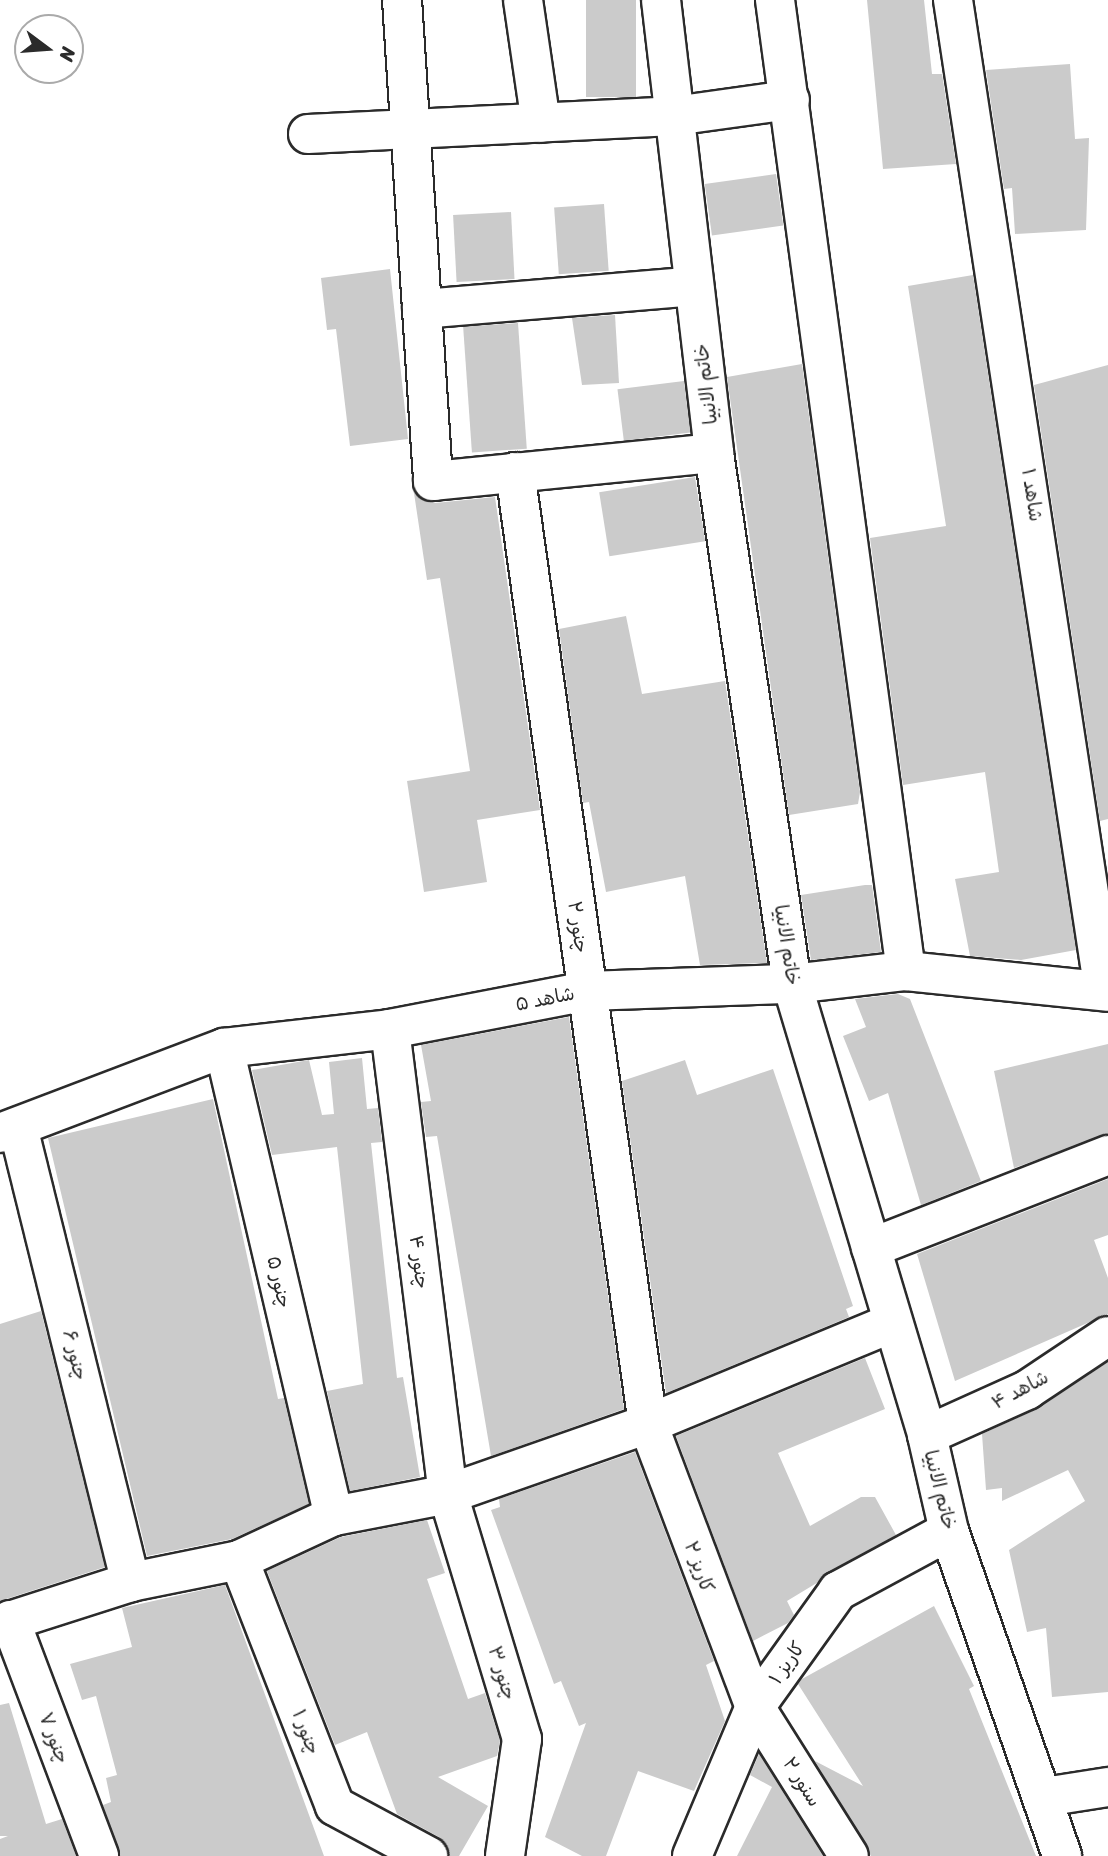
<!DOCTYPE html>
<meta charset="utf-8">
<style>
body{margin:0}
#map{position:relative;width:1108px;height:1856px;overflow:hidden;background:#fff;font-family:Sriracha,"Playpen Sans Arabic",sans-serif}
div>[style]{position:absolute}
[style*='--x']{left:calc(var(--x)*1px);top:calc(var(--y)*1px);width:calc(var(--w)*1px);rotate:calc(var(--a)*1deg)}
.building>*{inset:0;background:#cbcbcb;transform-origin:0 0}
.roads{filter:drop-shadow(2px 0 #2b2b2b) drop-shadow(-2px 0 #2b2b2b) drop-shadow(0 2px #2b2b2b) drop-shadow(0 -2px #2b2b2b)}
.street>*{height:38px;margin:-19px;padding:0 19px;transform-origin:19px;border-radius:19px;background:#fff}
span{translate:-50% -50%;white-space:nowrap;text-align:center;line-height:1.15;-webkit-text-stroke:6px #fff;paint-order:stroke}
.street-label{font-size:19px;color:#2b2b2b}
.north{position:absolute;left:14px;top:14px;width:70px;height:70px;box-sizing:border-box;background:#fff;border:2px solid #aaa;border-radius:50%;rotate:106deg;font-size:19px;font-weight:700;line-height:28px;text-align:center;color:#2b2b2b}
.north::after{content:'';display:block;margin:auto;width:24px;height:32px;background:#2b2b2b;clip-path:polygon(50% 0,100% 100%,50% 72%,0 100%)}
</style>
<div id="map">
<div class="building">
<i style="left:586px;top:0;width:50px;height:97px"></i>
<i style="clip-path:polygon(867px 0,924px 0,932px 74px,942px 74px,956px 164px,883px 169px)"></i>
<i style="clip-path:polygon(1070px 64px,1075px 139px,1089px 138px,1086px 230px,1015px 234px,1012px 188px,1004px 189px,986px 70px)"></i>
<i style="left:776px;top:174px;width:52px;height:72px;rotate:82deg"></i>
<i style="left:604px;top:204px;width:67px;height:50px;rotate:86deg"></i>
<i style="left:511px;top:212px;width:67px;height:58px;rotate:87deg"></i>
<i style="clip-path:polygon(390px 269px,408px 439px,350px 446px,336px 329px,327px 330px,321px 278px)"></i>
<i style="clip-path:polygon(973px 275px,1076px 950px,1021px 960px,970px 956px,955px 879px,999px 872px,985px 772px,903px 785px,870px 538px,946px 526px,908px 286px)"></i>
<i style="clip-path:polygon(615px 315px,619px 383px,582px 385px,572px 318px)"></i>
<i style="left:518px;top:323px;width:126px;height:55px;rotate:86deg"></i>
<i style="clip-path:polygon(802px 364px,860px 792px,858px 804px,789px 815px,727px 377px)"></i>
<i style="clip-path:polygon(1108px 365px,1108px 819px,1100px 821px,1034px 385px)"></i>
<i style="left:684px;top:381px;width:52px;height:67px;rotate:83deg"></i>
<i style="left:695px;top:477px;width:65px;height:97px;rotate:81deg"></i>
<i style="clip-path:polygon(414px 493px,435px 503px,495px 497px,540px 810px,477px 820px,487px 882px,424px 892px,407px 781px,470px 771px,440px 578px,427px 580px)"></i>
<i style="clip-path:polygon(626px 616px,642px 694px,725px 681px,767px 963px,700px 965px,685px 876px,606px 892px,589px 802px,583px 803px,559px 629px)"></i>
<i style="clip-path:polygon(865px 885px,872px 885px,881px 952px,811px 960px,801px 895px)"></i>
<i style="clip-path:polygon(898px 994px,910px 999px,981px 1181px,921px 1205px,888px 1093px,869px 1101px,843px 1036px,866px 1027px,855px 999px)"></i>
<i style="clip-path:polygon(569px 1017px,624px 1409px,491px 1456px,437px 1136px,426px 1137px,421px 1102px,431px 1101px,421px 1045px)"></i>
<i style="clip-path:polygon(1108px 1044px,1108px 1134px,1014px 1168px,994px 1071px)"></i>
<i style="clip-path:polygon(362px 1058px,367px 1109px,378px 1108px,382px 1142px,371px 1143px,386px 1281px,397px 1378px,403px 1377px,420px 1477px,350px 1491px,327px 1391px,363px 1384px,337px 1147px,272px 1155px,252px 1070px,309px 1060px,322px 1115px,334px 1114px,329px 1062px)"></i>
<i style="clip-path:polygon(685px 1060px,697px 1095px,773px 1069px,853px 1306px,846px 1309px,849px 1317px,666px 1393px,622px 1081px)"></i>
<i style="clip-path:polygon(213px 1099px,278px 1399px,284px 1398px,309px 1504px,232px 1539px,147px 1556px,48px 1138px)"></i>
<i style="clip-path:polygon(1108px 1179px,1108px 1235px,1094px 1240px,1108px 1278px,1108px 1314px,955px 1381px,917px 1254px)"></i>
<i style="clip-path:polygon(41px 1311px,105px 1567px,0 1601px,0 1324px)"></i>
<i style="clip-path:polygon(865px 1358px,885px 1409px,778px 1453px,810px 1526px,861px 1497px,875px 1497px,896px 1535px,787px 1601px,794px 1615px,788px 1623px,753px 1641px,676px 1436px)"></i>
<i style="clip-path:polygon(1108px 1362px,1108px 1692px,1052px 1697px,1046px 1628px,1027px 1632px,1009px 1550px,1085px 1501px,1068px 1470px,1002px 1501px,1002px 1488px,986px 1490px,982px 1434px,1039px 1408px)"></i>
<i style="clip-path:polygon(635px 1452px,714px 1661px,706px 1665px,725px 1721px,694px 1791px,638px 1771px,606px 1856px,582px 1856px,545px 1837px,586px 1723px,579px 1726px,561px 1681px,554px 1684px,491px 1510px,500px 1507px,499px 1499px)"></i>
<i style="clip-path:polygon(427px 1520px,445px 1573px,427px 1579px,468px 1699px,485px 1693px,500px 1741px,497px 1756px,438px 1777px,488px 1806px,459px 1856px,450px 1856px,439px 1837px,397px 1814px,367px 1732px,335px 1745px,267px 1571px,341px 1537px)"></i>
<i style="clip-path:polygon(225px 1585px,324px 1856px,120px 1856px,103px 1805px,111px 1802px,106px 1778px,117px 1775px,96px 1696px,82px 1700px,70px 1664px,132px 1647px,122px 1608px)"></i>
<i style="clip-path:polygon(934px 1606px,974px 1686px,969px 1689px,1036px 1856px,871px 1856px,815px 1761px,863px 1786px,798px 1684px,802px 1679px)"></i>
<i style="clip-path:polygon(9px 1703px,46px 1824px,62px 1819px,76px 1856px,0 1856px,0 1839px,8px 1836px,0 1836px,0 1705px)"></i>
<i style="clip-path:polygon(759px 1754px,823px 1856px,737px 1856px,772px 1787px,750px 1775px)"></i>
</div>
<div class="roads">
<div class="street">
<i style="--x:402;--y:0;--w:482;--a:86.3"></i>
<i style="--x:433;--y:481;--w:282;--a:-5.7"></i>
<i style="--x:523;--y:0;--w:124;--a:81.7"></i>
<i style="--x:661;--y:0;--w:456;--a:83.3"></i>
<i style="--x:714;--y:453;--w:537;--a:81.64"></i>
<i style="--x:792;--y:984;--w:471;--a:73.3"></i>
<i style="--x:927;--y:1435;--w:98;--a:77.1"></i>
<i style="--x:949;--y:1531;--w:344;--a:70.8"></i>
<i style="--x:775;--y:0;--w:980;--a:82.32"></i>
<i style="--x:953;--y:0;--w:1002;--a:81.34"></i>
<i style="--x:308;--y:134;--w:366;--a:-2.8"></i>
<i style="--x:674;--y:116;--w:117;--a:-7.9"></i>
<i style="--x:422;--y:309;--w:273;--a:-4.8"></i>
<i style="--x:515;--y:472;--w:961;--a:82.05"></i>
<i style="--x:648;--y:1424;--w:303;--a:69.3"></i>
<i style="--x:755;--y:1707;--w:176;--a:57.8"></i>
<i style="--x:390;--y:1029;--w:469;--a:82.9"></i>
<i style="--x:448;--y:1494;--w:256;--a:73.2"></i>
<i style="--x:522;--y:1739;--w:118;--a:98.3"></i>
<i style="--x:224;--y:1048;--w:481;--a:76.8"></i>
<i style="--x:18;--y:1127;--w:469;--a:76.1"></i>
<i style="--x:0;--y:1133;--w:240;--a:-20.8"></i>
<i style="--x:224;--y:1048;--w:167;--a:-6.5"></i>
<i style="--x:390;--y:1029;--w:201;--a:-10.9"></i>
<i style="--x:587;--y:991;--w:205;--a:-2"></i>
<i style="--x:792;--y:984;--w:115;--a:-6.5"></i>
<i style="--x:906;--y:971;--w:203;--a:5.9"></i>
<i style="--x:871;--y:1248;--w:255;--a:-21.4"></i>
<i style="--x:927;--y:1435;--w:110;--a:-24.2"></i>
<i style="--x:1027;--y:1390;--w:97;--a:-33.7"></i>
<i style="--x:239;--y:1560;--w:264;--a:68.7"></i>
<i style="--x:335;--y:1806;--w:106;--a:28.3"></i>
<i style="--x:10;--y:1620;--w:252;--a:69.3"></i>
<i style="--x:0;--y:1624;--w:138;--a:-17.8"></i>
<i style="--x:131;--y:1582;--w:110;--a:-11.5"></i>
<i style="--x:239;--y:1560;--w:105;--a:-24.9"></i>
<i style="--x:334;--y:1516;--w:116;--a:-10.9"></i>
<i style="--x:448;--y:1494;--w:212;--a:-19.3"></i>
<i style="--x:648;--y:1424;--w:264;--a:-22.5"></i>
<i style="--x:1044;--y:1797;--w:65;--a:-8.9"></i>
<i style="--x:692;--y:1856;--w:162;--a:-67.1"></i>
<i style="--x:755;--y:1707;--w:143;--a:-54.4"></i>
<i style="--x:838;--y:1591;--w:126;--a:-28.4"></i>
</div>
</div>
<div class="street-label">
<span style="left:706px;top:384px;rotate:-97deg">خاتم الانبیا</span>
<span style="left:1032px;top:495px;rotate:81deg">شاهد ۱</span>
<span style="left:578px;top:927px;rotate:82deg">چنور ۲</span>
<span style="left:787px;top:945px;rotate:81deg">خاتم الانبیا</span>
<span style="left:545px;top:999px;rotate:-11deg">شاهد ۵</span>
<span style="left:419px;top:1262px;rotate:83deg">چنور ۴</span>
<span style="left:279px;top:1282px;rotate:77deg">چنور ۵</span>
<span style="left:75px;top:1355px;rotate:76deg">چنور ۶</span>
<span style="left:1020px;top:1390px;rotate:-28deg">شاهد ۴</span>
<span style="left:940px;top:1490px;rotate:76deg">خاتم الانبیا</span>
<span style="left:699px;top:1567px;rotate:70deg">کاریز ۲</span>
<span style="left:787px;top:1663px;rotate:-55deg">کاریز ۱</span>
<span style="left:502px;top:1673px;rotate:73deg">چنور ۳</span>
<span style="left:306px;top:1732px;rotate:69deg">چنور ۱</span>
<span style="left:54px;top:1738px;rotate:69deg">چنور ۷</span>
<span style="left:802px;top:1782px;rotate:58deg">سنور ۲</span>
</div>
<div class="north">N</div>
</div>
